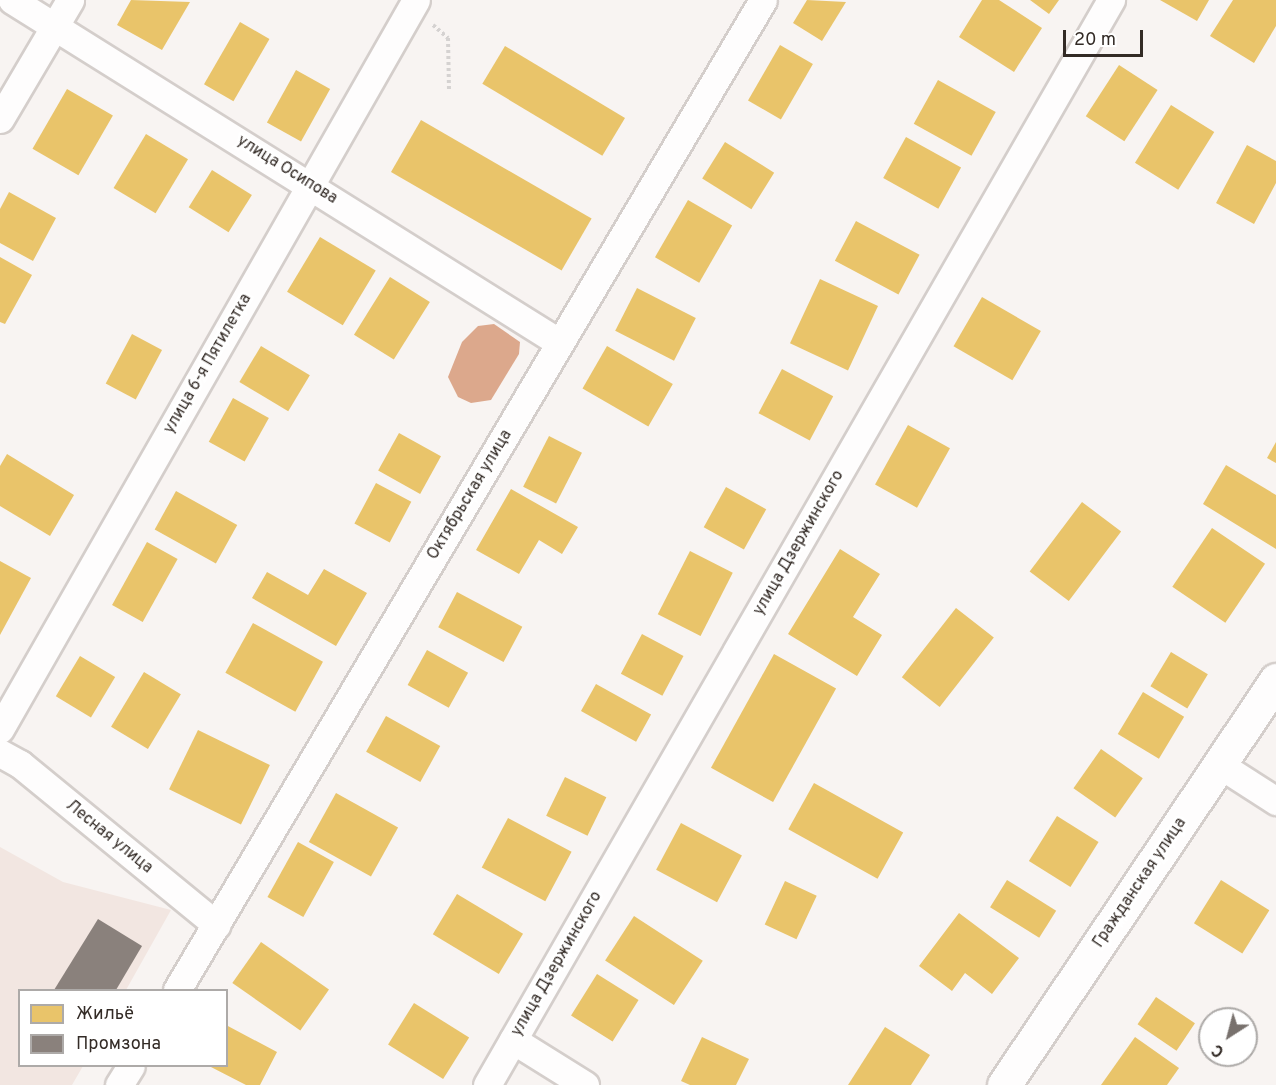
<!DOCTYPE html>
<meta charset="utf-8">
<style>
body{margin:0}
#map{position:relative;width:1276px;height:1085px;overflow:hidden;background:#f8f4f2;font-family:Overpass,sans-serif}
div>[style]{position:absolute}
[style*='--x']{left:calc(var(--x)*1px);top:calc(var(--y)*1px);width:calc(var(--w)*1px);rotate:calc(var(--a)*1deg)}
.built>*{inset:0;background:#f2e6e1}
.water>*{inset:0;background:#dca88c}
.homes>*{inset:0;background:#e9c46a;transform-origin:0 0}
.industry>*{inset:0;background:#8a817c}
.path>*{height:4px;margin-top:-2px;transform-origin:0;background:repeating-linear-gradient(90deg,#d5d2d1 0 3px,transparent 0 6px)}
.roads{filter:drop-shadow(2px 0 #d4cecb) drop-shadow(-2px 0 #d4cecb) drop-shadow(0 2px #d4cecb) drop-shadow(0 -2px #d4cecb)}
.minor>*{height:27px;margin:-13.5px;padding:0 13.5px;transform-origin:13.5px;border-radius:13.5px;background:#fefdfd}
.tertiary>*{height:33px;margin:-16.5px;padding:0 16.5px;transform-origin:16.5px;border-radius:16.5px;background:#fefdfd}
span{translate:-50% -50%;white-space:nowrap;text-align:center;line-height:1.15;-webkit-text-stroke:6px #fff;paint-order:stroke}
.street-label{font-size:16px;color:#332b26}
.legend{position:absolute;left:18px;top:989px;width:210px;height:78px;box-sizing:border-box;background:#fff;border:2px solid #adaaa8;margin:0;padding:8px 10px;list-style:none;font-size:18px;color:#332b26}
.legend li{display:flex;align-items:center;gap:12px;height:30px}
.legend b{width:30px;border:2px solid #adaaa8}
.north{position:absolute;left:1198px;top:1007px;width:60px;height:60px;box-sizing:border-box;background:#fff;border:2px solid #adaaa8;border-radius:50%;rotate:216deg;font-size:16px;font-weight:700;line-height:24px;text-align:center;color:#332b26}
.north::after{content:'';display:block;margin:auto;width:21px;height:27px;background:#78716d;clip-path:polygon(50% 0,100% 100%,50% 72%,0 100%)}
.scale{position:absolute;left:1063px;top:30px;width:80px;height:27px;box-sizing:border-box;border:3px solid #332b26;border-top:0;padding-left:8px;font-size:18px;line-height:21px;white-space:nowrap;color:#332b26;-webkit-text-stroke:4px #fff;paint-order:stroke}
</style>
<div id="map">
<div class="built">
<i style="clip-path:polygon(0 847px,63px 882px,171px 910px,126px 990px,20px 990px,20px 1066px,83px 1066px,72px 1085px,0 1085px)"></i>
</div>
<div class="water">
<i style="clip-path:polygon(494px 324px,520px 342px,519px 354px,491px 400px,471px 403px,458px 397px,448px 377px,462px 342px,478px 326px)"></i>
</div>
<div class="homes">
<i style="clip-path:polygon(131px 0,190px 2px,162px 50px,117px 25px)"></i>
<i style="clip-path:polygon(807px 0,846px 2px,822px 41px,793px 23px)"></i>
<i style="clip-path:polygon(982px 0,999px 0,1042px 28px,1014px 72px,959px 37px)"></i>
<i style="clip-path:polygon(1030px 0,1059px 0,1049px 14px)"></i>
<i style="clip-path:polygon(1160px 0,1209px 0,1197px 21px)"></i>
<i style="clip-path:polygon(1233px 0,1276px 0,1276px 26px,1254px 63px,1210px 36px)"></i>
<i style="left:240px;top:22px;width:34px;height:72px;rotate:30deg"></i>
<i style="left:780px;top:45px;width:38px;height:64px;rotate:30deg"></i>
<i style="left:505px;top:46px;width:140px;height:44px;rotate:31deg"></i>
<i style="left:1119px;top:65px;width:46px;height:61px;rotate:33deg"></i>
<i style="left:296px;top:70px;width:39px;height:60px;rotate:29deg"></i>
<i style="left:938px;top:80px;width:66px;height:50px;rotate:29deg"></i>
<i style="left:67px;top:89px;width:53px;height:69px;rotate:30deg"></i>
<i style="left:1171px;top:105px;width:51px;height:68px;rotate:32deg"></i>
<i style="left:421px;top:120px;width:197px;height:60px;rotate:30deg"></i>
<i style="left:146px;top:134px;width:49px;height:63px;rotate:31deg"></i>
<i style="left:906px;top:137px;width:63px;height:47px;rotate:29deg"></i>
<i style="left:725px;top:142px;width:58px;height:43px;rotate:32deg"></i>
<i style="clip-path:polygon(1247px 145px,1276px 161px,1276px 183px,1254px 224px,1216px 203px)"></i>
<i style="left:212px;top:170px;width:47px;height:44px;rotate:32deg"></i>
<i style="clip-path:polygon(9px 192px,56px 218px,33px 261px,0 243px,0 209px)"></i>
<i style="left:688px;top:200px;width:51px;height:66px;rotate:30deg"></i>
<i style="left:856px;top:221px;width:72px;height:45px;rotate:28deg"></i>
<i style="left:320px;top:237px;width:65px;height:64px;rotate:31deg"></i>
<i style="clip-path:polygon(0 257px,32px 275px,5px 324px,0 322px)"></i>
<i style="left:390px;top:277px;width:47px;height:68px;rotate:32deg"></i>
<i style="left:820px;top:279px;width:64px;height:71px;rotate:25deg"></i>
<i style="left:637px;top:288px;width:66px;height:48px;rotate:27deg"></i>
<i style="left:982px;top:297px;width:68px;height:57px;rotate:30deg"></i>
<i style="left:132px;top:334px;width:34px;height:56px;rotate:28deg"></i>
<i style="left:261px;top:346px;width:57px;height:42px;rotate:31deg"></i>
<i style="left:607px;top:346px;width:76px;height:49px;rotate:30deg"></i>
<i style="left:782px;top:369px;width:58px;height:50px;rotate:28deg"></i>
<i style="left:233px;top:398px;width:41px;height:50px;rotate:29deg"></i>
<i style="left:908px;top:425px;width:48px;height:68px;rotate:29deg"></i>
<i style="left:399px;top:433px;width:48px;height:43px;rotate:29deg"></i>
<i style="left:549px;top:436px;width:37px;height:57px;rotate:27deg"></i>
<i style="clip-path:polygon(1276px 442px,1276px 463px,1267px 458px)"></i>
<i style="clip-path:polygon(7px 454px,74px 495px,50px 536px,0 506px,0 466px)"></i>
<i style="clip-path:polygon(1226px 465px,1276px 495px,1276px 549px,1203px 504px)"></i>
<i style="left:376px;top:483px;width:40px;height:46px;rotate:28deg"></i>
<i style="left:726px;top:487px;width:46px;height:46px;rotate:29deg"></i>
<i style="clip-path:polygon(511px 489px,578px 527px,562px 554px,539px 540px,519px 574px,476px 550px)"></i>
<i style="left:176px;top:491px;width:70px;height:44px;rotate:29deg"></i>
<i style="left:1082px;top:502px;width:49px;height:87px;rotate:37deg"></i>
<i style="left:1212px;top:528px;width:64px;height:71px;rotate:34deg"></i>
<i style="left:147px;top:542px;width:35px;height:72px;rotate:29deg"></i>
<i style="clip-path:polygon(840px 549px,880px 574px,853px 617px,882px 635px,857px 676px,788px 634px)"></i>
<i style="left:690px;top:551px;width:48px;height:71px;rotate:27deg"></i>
<i style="clip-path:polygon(0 561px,31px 578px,0 635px)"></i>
<i style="clip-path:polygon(324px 569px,367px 593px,336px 646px,252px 598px,267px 572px,308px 595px)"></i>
<i style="left:457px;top:592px;width:74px;height:40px;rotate:28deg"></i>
<i style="left:956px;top:608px;width:48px;height:88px;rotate:38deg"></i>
<i style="left:253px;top:623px;width:80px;height:57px;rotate:29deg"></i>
<i style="left:642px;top:634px;width:47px;height:45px;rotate:28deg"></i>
<i style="left:427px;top:650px;width:47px;height:40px;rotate:29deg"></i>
<i style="left:1171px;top:652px;width:43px;height:40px;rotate:31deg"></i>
<i style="left:774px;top:654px;width:71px;height:130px;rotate:29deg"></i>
<i style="left:80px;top:656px;width:41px;height:47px;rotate:31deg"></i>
<i style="left:144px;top:672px;width:43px;height:64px;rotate:31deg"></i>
<i style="left:596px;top:684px;width:63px;height:31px;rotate:29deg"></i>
<i style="left:1143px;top:692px;width:48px;height:49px;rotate:31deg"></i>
<i style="left:386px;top:716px;width:62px;height:41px;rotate:29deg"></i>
<i style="left:198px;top:730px;width:80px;height:66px;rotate:26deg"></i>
<i style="left:1101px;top:749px;width:51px;height:48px;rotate:35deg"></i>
<i style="left:565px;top:777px;width:46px;height:43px;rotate:26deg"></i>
<i style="left:814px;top:783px;width:102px;height:53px;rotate:29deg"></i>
<i style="left:336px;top:793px;width:71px;height:56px;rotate:29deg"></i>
<i style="left:1057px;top:816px;width:49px;height:53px;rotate:32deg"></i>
<i style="left:508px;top:818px;width:72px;height:56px;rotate:28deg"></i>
<i style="left:681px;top:823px;width:69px;height:53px;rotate:28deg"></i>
<i style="left:298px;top:842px;width:41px;height:63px;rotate:29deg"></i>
<i style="left:1007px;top:880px;width:58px;height:32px;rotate:32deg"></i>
<i style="left:1221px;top:880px;width:57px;height:51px;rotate:32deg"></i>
<i style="left:785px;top:881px;width:35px;height:48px;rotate:25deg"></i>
<i style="left:457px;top:894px;width:77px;height:47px;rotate:31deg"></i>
<i style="clip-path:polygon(959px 913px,1019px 958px,992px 994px,965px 973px,952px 991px,919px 966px)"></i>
<i style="left:634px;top:916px;width:82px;height:53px;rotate:33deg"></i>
<i style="left:261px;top:942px;width:83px;height:50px;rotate:35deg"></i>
<i style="left:597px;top:974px;width:49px;height:49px;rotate:32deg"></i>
<i style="left:1156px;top:997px;width:47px;height:33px;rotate:34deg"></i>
<i style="left:414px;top:1003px;width:65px;height:49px;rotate:32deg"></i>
<i style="clip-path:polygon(226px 1025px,277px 1052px,260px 1085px,246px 1085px,209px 1066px,226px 1066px)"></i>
<i style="clip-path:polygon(885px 1027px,930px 1055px,911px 1085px,848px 1085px)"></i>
<i style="clip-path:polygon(702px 1037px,749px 1059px,736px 1085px,690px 1085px,681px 1081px)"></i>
<i style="clip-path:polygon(1135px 1037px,1179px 1068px,1167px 1085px,1101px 1085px)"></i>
</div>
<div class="industry">
<i style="clip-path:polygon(98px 919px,142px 946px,116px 990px,54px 990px)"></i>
</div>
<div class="path">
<i style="--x:433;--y:25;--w:20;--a:41"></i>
<i style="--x:448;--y:38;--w:53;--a:88.9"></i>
</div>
<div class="roads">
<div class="minor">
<i style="--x:12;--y:0;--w:646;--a:32.04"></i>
<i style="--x:0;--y:119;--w:138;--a:-59.5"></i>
<i style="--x:0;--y:729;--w:839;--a:-60.29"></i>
<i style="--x:0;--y:753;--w:23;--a:29"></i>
<i style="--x:20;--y:764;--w:254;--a:39.3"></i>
<i style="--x:1220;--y:765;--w:67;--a:32.7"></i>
<i style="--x:177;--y:990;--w:1150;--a:-59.38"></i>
<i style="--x:513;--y:1040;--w:85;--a:32"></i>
<i style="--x:119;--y:1085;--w:22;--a:-58"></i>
<i style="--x:487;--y:1085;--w:1252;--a:-60.1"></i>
</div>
<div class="tertiary">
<i style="--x:1004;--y:1085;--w:488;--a:-56.1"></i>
</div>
</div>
<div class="street-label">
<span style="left:287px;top:170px;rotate:32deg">улица Осипова</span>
<span style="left:208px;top:364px;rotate:-60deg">улица 6-я Пятилетка</span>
<span style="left:470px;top:495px;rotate:-59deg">Октябрьская улица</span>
<span style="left:799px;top:543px;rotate:-60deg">улица Дзержинского</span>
<span style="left:109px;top:837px;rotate:39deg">Лесная улица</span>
<span style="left:1140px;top:883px;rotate:-56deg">Гражданская улица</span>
<span style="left:557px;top:964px;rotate:-60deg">улица Дзержинского</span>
</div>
<ul class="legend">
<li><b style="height:16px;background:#e9c46a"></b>Жильё</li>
<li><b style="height:16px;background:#8a817c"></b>Промзона</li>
</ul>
<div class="north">С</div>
<div class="scale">20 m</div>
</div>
